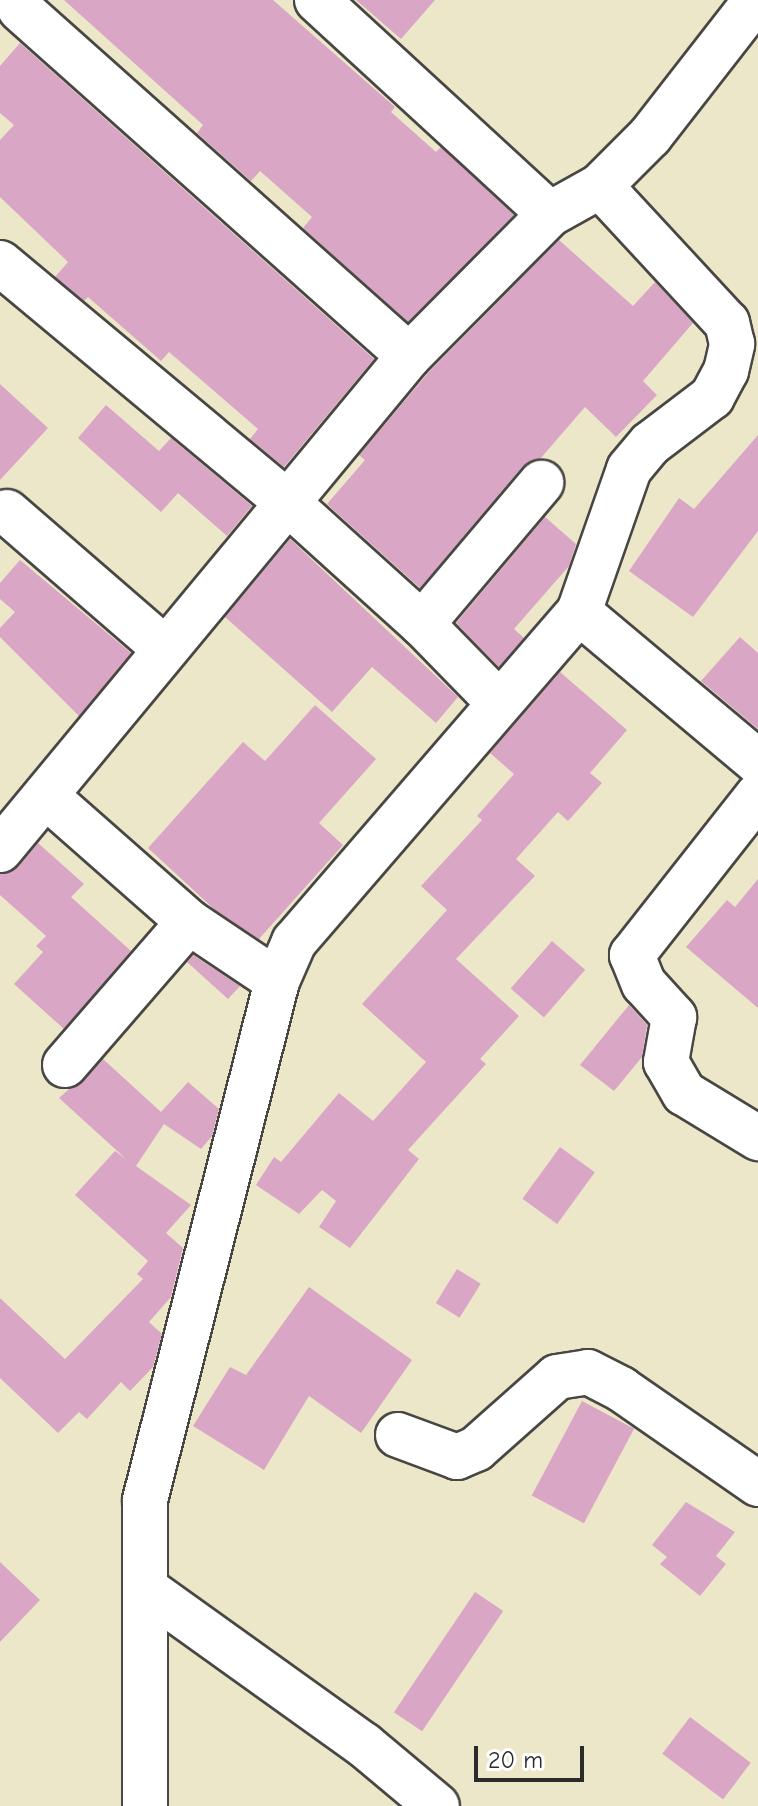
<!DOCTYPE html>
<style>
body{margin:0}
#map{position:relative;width:758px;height:1806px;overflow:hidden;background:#ede7ca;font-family:"Comic Neue",sans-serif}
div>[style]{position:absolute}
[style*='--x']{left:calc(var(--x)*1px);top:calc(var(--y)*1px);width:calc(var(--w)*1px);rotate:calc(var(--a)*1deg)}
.building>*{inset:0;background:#d9a7c5;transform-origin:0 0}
.roads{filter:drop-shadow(2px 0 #484743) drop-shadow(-2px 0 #484743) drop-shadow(0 2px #484743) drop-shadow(0 -2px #484743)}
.minor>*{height:44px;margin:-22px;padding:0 22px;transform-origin:22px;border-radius:22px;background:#fff}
span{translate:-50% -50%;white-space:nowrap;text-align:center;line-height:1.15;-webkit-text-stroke:6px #fff;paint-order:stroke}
.scale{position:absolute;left:474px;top:1746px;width:110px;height:36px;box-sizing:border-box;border:4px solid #2b2b2b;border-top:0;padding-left:10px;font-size:24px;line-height:28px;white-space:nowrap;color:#2b2b2b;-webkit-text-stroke:6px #fff;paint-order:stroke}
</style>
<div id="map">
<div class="building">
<i style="clip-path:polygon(64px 0,273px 0,395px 107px,391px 112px,436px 152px,441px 147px,514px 215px,408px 322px,303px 228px,312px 217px,260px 171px,251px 181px,197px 133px,203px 125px)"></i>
<i style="clip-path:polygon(356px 0,435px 0,401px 39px)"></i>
<i style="clip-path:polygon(20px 43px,374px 359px,284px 467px,250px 439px,258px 429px,169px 352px,161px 361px,88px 297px,84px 301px,55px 277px,68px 262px,0 197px,0 140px,14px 125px,0 113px,0 66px)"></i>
<i style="clip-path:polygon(559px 240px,633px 306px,655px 282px,693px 323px,643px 381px,657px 395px,616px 437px,585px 407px,540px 459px,522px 467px,420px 588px,327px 504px,365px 460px,359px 455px,428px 373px)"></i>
<i style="clip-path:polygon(0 384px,48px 428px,0 480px)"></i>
<i style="clip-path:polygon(106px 405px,159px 451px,171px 438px,252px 506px,227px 536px,178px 493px,161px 512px,78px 438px)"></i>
<i style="clip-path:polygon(758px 435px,758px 531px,693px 617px,629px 571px,679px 498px,694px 509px)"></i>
<i style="clip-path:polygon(545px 517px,576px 544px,569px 566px,514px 629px,524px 638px,499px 667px,456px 623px)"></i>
<i style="clip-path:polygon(290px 539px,458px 697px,436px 723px,372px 667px,332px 712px,225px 617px)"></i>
<i style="clip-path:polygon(20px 560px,131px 653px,79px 716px,0 637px,0 628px,15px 612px,0 599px,0 583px)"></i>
<i style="clip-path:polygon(740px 637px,758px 653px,758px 729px,701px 681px)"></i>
<i style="clip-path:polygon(560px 672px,627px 730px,590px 773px,602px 783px,568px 821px,558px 812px,516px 859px,535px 876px,456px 959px,519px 1016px,480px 1059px,486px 1064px,408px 1150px,419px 1159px,350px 1248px,319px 1227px,336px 1201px,322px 1190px,299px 1214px,256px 1185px,274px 1157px,281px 1162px,339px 1093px,373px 1121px,426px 1062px,362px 1004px,447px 910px,421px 886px,482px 820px,477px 816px,514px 774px,490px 753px)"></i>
<i style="clip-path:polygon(315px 705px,376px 759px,319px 823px,343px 845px,259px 939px,215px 910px,148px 848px,243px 742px,265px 761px)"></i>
<i style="clip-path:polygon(38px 843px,84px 884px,71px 897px,131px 951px,64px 1029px,14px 984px,43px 952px,36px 946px,46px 936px,0 895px,0 874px,19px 866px)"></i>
<i style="clip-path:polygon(758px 879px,758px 1008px,686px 947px,727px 900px,735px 907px)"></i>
<i style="left:552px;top:941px;width:44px;height:63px;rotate:41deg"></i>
<i style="clip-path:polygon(193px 955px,240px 986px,228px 999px,187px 962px)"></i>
<i style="clip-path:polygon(629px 1005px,647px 1025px,642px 1057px,614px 1091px,580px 1065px)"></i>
<i style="clip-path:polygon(103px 1059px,161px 1112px,188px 1082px,219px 1109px,212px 1136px,201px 1149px,164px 1124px,136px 1166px,191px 1205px,166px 1233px,183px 1248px,171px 1297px,149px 1322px,162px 1334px,153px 1367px,130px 1391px,121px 1382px,87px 1419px,79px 1412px,58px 1433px,0 1378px,0 1298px,65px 1359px,143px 1279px,137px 1274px,148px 1261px,75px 1195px,115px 1151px,126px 1159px,59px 1098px)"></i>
<i style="left:560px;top:1147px;width:43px;height:64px;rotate:36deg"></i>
<i style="left:457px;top:1269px;width:28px;height:40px;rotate:32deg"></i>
<i style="clip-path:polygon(309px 1287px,412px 1360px,361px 1433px,309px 1396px,264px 1470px,193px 1426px,230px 1367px,246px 1375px)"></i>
<i style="left:582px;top:1401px;width:59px;height:107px;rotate:28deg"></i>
<i style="clip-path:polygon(686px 1502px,735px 1532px,716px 1556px,726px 1564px,700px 1596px,660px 1564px,667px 1557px,652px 1545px)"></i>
<i style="clip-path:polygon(0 1562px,40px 1600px,0 1642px)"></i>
<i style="left:475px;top:1592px;width:34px;height:145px;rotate:34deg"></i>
<i style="left:690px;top:1717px;width:76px;height:46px;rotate:37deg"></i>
</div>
<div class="roads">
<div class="minor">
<i style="--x:317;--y:0;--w:316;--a:42.6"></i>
<i style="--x:20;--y:9;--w:521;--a:41.73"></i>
<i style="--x:0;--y:263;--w:375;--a:39.8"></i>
<i style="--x:288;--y:503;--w:181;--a:42.1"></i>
<i style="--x:422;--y:624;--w:110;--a:45.7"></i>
<i style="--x:7;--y:512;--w:208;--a:40.9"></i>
<i style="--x:579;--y:612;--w:234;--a:40"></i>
<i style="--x:422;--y:624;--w:185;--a:-49.8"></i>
<i style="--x:758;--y:795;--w:204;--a:128.2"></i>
<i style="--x:632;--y:955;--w:31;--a:68"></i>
<i style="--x:644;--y:984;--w:45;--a:47.7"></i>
<i style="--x:674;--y:1017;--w:46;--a:100.1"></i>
<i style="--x:666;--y:1062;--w:36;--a:60"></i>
<i style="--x:684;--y:1093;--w:87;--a:31.3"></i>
<i style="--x:46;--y:796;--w:191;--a:41.4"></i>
<i style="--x:189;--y:922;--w:106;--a:33.8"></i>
<i style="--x:0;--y:850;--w:641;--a:-50.38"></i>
<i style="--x:409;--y:356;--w:200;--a:-45.2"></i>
<i style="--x:550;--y:214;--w:57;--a:-29.2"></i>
<i style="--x:600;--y:186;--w:71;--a:-45"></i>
<i style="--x:650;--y:136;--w:172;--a:-52.1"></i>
<i style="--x:65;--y:1065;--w:189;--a:-49.1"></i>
<i style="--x:398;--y:1435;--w:63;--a:20.4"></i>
<i style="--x:457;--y:1457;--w:21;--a:-23"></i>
<i style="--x:476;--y:1449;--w:108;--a:-41.6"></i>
<i style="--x:557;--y:1377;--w:31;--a:-9"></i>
<i style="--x:588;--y:1372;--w:37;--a:27"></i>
<i style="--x:621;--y:1389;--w:167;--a:34.7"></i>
<i style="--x:146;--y:1589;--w:268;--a:35.6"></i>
<i style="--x:364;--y:1745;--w:95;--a:39.9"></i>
<i style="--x:145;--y:1806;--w:306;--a:-90"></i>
<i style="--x:145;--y:1500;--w:536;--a:-75.73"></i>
<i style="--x:277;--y:981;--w:43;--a:-66.4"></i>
<i style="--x:294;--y:942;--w:436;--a:-49.2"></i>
<i style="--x:579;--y:612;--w:151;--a:-70.7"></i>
<i style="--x:629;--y:469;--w:33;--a:-50"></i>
<i style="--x:650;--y:444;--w:78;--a:-37.2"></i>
<i style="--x:712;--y:397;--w:30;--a:-62"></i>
<i style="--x:726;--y:371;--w:28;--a:-77"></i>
<i style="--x:732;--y:344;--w:22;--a:-103"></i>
<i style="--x:727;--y:323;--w:187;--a:-132.8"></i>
</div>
</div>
<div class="scale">20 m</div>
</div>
